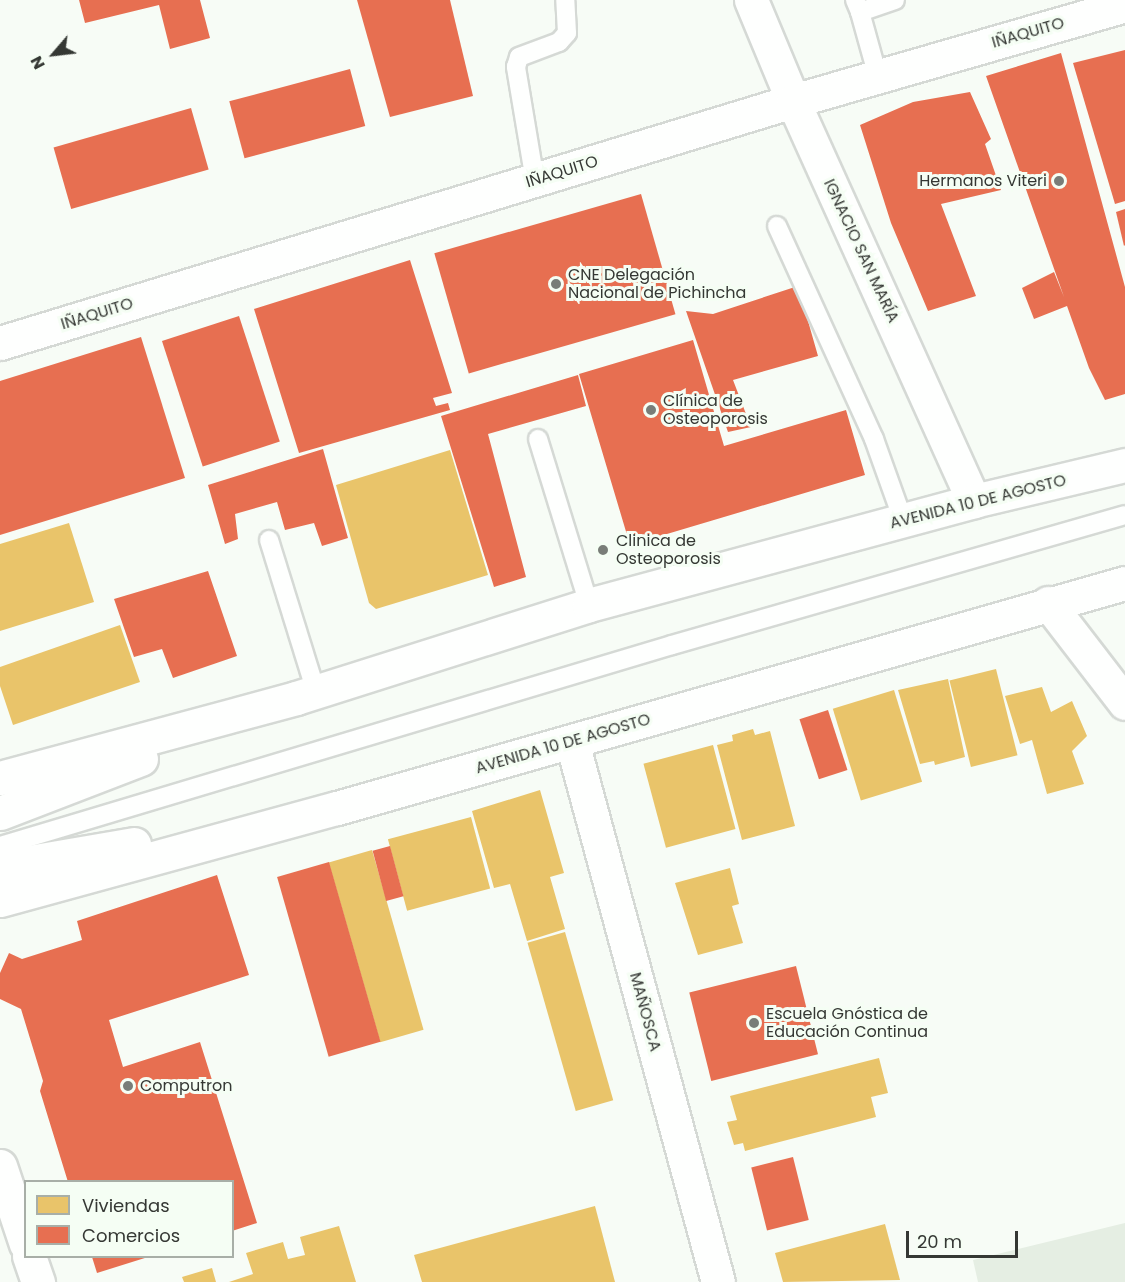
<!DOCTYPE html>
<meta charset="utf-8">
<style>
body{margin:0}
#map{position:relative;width:1125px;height:1282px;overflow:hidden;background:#f7fcf6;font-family:Poppins,sans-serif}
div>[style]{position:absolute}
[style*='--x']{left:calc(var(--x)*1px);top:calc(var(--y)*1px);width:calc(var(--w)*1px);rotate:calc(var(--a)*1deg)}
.built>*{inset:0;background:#e5eee3}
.homes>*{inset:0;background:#e9c46a;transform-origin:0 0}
.shops>*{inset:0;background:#e76f51;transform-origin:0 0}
.roads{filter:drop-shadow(2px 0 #d5d9d5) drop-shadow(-2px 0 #d5d9d5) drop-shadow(0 2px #d5d9d5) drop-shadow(0 -2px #d5d9d5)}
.lane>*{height:18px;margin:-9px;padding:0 9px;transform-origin:9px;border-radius:9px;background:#fefffe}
.street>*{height:33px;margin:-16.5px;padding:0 16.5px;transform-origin:16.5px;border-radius:16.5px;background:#fefffe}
.secondary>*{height:33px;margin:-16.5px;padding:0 16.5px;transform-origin:16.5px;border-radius:16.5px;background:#fefffe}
.primary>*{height:33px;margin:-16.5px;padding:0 16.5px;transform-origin:16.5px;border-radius:16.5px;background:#fefffe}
.dots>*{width:16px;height:16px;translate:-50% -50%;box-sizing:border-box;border:3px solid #f5fef4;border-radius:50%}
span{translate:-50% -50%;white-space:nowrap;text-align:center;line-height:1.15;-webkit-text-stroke:6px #f5fef4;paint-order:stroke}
.street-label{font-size:16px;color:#353834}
.poi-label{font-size:16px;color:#353834}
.right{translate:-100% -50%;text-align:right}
.left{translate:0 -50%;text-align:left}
.legend{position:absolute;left:24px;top:1180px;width:210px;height:78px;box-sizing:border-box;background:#f5fef4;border:2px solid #a8afa7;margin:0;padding:8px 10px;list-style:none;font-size:18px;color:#353834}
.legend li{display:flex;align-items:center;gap:12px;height:30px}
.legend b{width:30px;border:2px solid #a8afa7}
.north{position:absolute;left:24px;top:24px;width:60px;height:60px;-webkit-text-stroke:4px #f5fef4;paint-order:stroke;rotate:242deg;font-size:16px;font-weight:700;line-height:24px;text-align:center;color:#353834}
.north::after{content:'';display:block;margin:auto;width:21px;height:27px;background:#353834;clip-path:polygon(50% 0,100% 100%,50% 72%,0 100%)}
.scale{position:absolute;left:906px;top:1231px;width:112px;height:27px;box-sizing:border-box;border:3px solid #353834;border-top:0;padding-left:8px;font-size:18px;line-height:21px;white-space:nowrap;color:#353834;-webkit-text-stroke:4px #f5fef4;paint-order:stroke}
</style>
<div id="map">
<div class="built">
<i style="clip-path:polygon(1125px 1223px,1125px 1282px,978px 1282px,973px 1260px)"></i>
</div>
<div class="homes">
<i style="clip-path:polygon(450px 450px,488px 575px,376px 609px,369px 603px,336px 485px)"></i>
<i style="clip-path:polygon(69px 523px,94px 602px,0 631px,0 544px)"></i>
<i style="clip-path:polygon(120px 625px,140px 682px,13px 725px,0 686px,0 667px)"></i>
<i style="left:996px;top:669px;width:89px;height:48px;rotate:76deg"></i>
<i style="clip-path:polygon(948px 679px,965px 757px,935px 765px,934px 761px,920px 764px,898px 690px)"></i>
<i style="clip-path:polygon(1042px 687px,1051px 712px,1072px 701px,1087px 736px,1072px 751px,1084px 784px,1047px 794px,1032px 740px,1020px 744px,1005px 696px)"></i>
<i style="left:894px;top:690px;width:96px;height:64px;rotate:73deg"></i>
<i style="clip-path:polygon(753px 729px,755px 735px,770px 731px,795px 826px,742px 840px,717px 745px,733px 741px,732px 735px)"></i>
<i style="left:713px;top:745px;width:87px;height:72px;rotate:75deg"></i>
<i style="clip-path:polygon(540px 790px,564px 873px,550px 877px,565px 929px,527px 941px,510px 884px,494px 888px,472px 811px)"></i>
<i style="left:471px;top:817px;width:74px;height:86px;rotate:75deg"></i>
<i style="left:372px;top:850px;width:187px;height:45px;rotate:74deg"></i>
<i style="clip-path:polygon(730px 868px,739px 904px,732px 906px,743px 943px,698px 955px,675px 883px)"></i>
<i style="left:565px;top:932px;width:175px;height:39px;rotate:74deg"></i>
<i style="clip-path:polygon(879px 1058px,888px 1093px,871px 1097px,876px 1117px,745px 1151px,743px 1143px,734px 1145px,727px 1122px,737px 1120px,730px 1096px)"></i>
<i style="clip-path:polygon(595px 1206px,615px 1282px,422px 1282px,414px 1255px)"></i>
<i style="clip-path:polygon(885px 1224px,900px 1280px,783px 1282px,775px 1253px)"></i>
<i style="clip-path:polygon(339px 1226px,356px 1282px,229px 1282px,253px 1274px,246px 1253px,283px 1242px,288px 1259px,305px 1255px,300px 1237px)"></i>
<i style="clip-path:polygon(212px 1268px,216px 1282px,184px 1282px,182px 1277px)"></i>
</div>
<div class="shops">
<i style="clip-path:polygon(79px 0,200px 0,210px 38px,170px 49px,159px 5px,85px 23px)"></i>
<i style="clip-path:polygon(357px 0,450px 0,473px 96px,390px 117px)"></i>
<i style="clip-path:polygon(1125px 50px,1125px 201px,1115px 204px,1073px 63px)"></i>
<i style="clip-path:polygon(1061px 53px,1125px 287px,1125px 394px,1105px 400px,1089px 368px,1067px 306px,1034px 319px,1022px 288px,1054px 272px,1064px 297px,986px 76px)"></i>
<i style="left:350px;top:69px;width:59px;height:125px;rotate:75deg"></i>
<i style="clip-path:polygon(970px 92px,991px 139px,985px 144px,1001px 190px,941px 204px,976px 296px,928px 311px,891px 223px,860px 125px,913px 102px)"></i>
<i style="left:191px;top:108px;width:64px;height:143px;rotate:74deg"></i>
<i style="left:641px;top:194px;width:125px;height:215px;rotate:74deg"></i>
<i style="clip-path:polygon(1125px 209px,1125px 245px,1124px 246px,1116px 212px)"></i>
<i style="clip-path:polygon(410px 260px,452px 393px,433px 398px,436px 406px,448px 403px,450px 410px,299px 453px,254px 309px)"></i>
<i style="clip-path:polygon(798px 286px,818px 356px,733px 380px,751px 427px,728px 432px,686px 311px,713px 314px)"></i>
<i style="left:239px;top:316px;width:132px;height:81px;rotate:72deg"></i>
<i style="clip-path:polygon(141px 337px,185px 478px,0 535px,0 381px)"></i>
<i style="clip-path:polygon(693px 340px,724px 446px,846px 410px,865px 475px,630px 545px,579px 374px)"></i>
<i style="clip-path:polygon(578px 375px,586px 406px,488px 434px,526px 577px,494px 587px,441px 416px)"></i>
<i style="clip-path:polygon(323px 449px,348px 538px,322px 546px,314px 523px,285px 530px,277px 502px,235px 514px,238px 539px,225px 544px,208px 485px)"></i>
<i style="clip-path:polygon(208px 571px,237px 656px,173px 678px,162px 649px,134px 657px,114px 599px)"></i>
<i style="left:828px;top:710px;width:63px;height:30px;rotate:72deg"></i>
<i style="left:390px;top:846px;width:52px;height:18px;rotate:75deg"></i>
<i style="left:329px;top:862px;width:187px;height:54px;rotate:74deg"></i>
<i style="clip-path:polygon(217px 875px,249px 975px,109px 1020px,123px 1067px,200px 1042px,257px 1223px,232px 1231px,232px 1182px,68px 1182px,40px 1091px,43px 1081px,21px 1009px,0 999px,0 973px,9px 953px,22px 959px,82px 940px,77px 921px)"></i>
<i style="left:796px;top:966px;width:91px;height:110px;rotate:76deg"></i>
<i style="left:793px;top:1157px;width:65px;height:43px;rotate:76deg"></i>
<i style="clip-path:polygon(92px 1257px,148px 1257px,97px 1273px)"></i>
</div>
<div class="roads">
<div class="lane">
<i style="--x:855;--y:0;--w:13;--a:67"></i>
<i style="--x:860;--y:12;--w:37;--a:-19"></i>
<i style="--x:860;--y:12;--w:67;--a:74.5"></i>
<i style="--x:535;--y:181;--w:116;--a:-99.5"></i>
<i style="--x:516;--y:67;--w:10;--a:-73"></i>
<i style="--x:519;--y:57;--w:43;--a:-20.6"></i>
<i style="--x:559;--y:42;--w:12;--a:-48"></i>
<i style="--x:567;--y:33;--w:33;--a:-93"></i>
<i style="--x:777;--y:226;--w:234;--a:65.5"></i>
<i style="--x:874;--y:439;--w:86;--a:70.3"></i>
<i style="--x:538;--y:439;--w:174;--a:72.9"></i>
<i style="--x:269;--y:540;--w:159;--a:72.8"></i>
<i style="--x:0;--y:846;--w:701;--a:-16.65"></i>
<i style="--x:672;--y:645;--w:471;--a:-16"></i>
</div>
<div class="street">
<i style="--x:751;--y:0;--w:109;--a:67.4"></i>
<i style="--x:793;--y:101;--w:439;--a:65.7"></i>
<i style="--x:0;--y:343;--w:829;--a:-16.97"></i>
<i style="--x:793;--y:101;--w:346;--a:-16.1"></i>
<i style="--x:1048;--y:603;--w:126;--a:52.4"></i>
<i style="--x:0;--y:1166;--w:82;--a:71.6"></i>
<i style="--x:29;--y:1256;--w:28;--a:71"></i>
</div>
<div class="secondary">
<i style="--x:572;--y:742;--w:559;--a:74.87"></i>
</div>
<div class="primary">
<i style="--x:0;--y:778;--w:307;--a:-15.1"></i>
<i style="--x:296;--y:698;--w:307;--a:-17.6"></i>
<i style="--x:589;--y:605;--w:399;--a:-15.1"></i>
<i style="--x:974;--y:501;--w:155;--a:-13.4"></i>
<i style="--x:0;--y:813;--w:151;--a:-21"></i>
<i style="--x:0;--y:867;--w:136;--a:-9.7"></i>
<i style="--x:0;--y:900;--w:349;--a:-15.3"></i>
<i style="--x:337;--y:808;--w:819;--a:-15.94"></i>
</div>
</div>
<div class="dots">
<i style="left:1059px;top:181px;background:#797d78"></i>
<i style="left:556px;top:284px;background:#797d78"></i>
<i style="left:651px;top:410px;background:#797d78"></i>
<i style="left:603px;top:550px;background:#797d78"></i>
<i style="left:754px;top:1023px;background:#797d78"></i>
<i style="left:128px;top:1086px;background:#797d78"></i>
</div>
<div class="street-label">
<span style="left:1028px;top:33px;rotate:-16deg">IÑAQUITO</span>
<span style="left:562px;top:172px;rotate:-17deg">IÑAQUITO</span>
<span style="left:861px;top:251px;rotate:65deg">IGNACIO SAN MARÍA</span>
<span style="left:97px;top:314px;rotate:-17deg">IÑAQUITO</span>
<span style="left:978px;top:502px;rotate:-14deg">AVENIDA 10 DE AGOSTO</span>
<span style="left:563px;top:744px;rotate:-16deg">AVENIDA 10 DE AGOSTO</span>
<span style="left:645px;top:1012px;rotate:75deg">MAÑOSCA</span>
</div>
<div class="poi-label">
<span class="right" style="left:1047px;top:181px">Hermanos Viteri</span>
<span class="left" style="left:568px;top:284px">CNE Delegación<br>Nacional de Pichincha</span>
<span class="left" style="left:663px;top:410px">Clínica de<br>Osteoporosis</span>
<span class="left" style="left:616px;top:550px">Clinica de<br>Osteoporosis</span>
<span class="left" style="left:766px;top:1023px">Escuela Gnóstica de<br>Educación Continua</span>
<span class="left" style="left:140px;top:1086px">Computron</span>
</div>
<ul class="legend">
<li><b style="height:16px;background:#e9c46a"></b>Viviendas</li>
<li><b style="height:16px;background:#e76f51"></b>Comercios</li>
</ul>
<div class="north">N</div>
<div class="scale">20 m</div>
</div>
